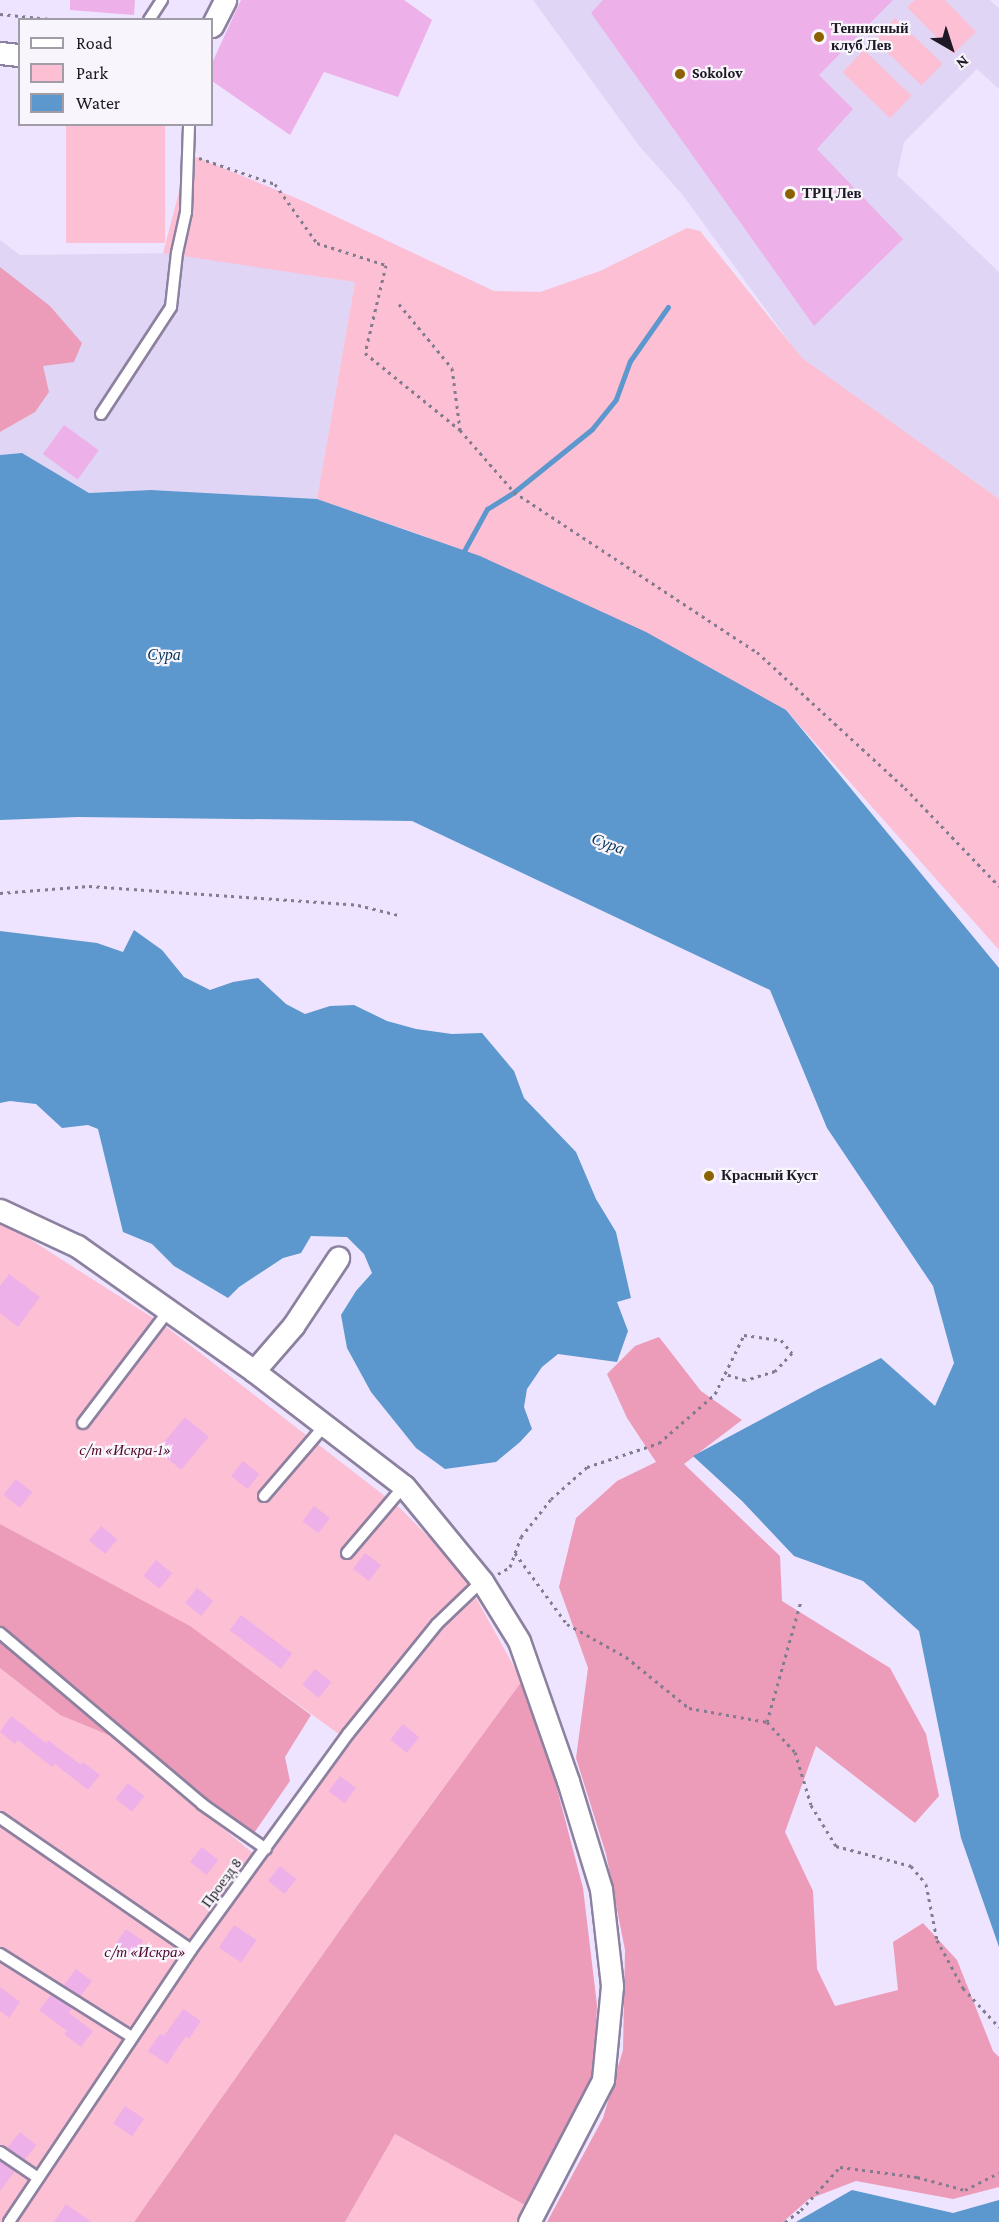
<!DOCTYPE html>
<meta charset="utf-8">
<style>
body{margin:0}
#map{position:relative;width:999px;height:2222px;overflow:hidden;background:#eee4ff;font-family:"Crimson Pro",serif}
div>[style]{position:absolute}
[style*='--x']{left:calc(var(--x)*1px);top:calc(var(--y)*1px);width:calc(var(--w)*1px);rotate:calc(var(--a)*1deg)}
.built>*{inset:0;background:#e1d5f6}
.green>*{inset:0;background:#fcbfd3;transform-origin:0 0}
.forest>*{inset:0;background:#ec9cb8}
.water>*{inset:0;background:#5c97cd}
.stream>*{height:5px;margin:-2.5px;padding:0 2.5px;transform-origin:2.5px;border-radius:2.5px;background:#5c97cd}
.building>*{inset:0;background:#eeb0e8;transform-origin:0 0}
.path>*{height:3px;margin-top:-1.5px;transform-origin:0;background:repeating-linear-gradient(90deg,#837c8f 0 3px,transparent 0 7.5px)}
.roads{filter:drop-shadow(2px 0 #8d81a0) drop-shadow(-2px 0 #8d81a0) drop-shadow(0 2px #8d81a0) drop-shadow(0 -2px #8d81a0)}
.lane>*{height:10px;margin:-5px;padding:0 5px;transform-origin:5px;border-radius:5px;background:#fff}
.street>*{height:21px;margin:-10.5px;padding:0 10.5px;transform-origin:10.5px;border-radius:10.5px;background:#fff}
.dots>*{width:16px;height:16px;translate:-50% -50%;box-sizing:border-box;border:3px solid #f8f5fc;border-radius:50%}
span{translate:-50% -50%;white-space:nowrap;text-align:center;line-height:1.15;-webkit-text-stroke:4.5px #f8f5fc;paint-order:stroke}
.poi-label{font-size:15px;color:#1e1925;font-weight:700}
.left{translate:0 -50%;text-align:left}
.park-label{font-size:15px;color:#4e072b;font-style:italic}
.street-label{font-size:15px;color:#1e1925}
.water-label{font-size:16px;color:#043357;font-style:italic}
.legend{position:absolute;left:18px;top:18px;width:195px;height:108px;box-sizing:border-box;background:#f8f5fc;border:2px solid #a19da6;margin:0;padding:8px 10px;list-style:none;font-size:18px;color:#1e1925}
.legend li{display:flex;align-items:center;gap:12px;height:30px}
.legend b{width:30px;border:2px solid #a19da6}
.north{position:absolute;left:921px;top:18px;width:60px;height:60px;-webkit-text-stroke:4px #f8f5fc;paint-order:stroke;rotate:141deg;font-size:16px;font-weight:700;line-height:24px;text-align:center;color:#1e1925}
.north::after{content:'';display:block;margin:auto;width:21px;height:27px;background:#1e1925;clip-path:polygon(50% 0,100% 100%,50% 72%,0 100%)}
</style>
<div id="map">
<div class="built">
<i style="clip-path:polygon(533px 0,990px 0,999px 8px,999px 89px,977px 69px,904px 142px,897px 175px,999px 272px,999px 499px,801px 358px,682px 194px,640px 147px)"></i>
<i style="clip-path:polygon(0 240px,20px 255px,177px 253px,355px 282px,317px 499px,151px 490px,89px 493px,22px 453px,0 455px)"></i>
</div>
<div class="green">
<i style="clip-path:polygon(915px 0,945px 0,976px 32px,953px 54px,907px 7px)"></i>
<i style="left:895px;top:18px;width:66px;height:30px;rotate:44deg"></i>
<i style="left:864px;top:50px;width:66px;height:31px;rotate:44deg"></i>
<i style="left:66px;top:125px;width:99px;height:118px"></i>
<i style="clip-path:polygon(189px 154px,303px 201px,494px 291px,540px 292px,600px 271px,687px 228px,700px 231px,802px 358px,999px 499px,999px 950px,786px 710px,427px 537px,317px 499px,355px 282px,163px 253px)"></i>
<i style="clip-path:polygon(0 1220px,164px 1325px,399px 1507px,460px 1569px,522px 1681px,357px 1906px,134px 2222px,0 2222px,0 1668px,60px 1715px,110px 1735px,254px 1854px,275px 1847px,350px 1742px,189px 1626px,0 1524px)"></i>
<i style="clip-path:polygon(395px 2134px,525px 2205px,516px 2222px,345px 2222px)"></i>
</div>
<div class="forest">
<i style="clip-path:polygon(0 267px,50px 306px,82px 343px,74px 362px,43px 366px,49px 392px,35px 412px,0 432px)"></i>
<i style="clip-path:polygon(659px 1337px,701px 1391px,742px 1420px,684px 1464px,780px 1556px,782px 1601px,890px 1668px,926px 1734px,939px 1796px,915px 1823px,816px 1746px,785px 1832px,813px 1891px,817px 1969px,835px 2006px,898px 1990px,893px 1942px,923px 1923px,957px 1960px,993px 2051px,999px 2057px,999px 2187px,953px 2199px,856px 2181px,809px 2199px,783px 2222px,547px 2222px,603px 2118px,623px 2050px,625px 1950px,606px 1854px,576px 1758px,588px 1668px,559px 1587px,576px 1518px,617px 1481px,656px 1462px,627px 1418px,607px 1374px,635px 1346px)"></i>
<i style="clip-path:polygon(0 1524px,190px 1626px,311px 1715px,285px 1757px,290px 1781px,254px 1833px,204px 1798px,155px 1754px,60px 1715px,0 1668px)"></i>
<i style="clip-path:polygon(522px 1681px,555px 1781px,583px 1888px,597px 2005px,594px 2076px,525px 2205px,395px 2134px,345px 2222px,134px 2222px,357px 1906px)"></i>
</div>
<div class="water">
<i style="clip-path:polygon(22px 453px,89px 493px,151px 490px,317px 499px,480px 556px,646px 632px,786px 710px,999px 968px,999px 1947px,961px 1838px,919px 1631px,863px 1581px,794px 1556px,742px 1501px,693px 1456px,818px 1389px,881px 1358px,935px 1406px,954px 1363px,933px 1286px,827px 1128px,770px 990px,412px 821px,78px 817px,0 820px,0 455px)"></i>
<i style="clip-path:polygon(134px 930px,162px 950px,184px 977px,210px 990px,233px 982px,258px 978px,286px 1004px,305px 1014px,330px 1006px,354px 1005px,387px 1021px,416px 1029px,452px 1034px,482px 1033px,514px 1071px,524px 1098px,576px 1152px,596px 1199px,616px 1232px,631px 1298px,617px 1302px,628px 1331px,617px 1362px,558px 1354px,542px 1367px,527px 1389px,524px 1407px,532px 1429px,520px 1442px,496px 1462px,445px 1469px,416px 1448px,371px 1392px,347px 1348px,341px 1315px,356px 1291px,372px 1273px,364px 1254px,347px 1237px,311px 1236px,301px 1253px,283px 1258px,239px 1287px,228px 1298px,174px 1266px,152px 1244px,123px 1232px,98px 1129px,88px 1125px,62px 1128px,36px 1104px,10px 1101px,0 1103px,0 931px,97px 943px,123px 952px)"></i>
<i style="clip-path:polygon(852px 2190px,953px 2213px,999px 2200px,999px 2222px,796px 2222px)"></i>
</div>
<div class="stream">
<i style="--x:464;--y:551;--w:48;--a:-61.3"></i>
<i style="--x:487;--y:509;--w:32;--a:-32"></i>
<i style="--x:514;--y:492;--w:100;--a:-38.9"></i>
<i style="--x:592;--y:429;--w:38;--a:-51"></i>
<i style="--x:616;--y:399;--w:40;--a:-69.8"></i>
<i style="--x:630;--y:361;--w:66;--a:-54.9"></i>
</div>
<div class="building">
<i style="clip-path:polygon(70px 0,135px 0,134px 15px,70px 10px)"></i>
<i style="clip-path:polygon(241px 0,404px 0,432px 20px,398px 97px,324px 72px,290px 135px,212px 81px,212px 63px)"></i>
<i style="clip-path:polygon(603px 0,893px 0,819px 75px,853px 109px,817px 149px,903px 239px,814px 326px,591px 13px)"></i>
<i style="left:64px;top:425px;width:43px;height:36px;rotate:36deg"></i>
<i style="clip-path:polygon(9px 1274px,40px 1297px,18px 1327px,0 1313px,0 1286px)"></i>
<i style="left:185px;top:1417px;width:31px;height:43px;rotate:40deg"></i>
<i style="left:243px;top:1461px;width:21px;height:19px;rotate:39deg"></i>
<i style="left:16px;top:1479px;width:21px;height:20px;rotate:39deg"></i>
<i style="left:314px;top:1506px;width:20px;height:19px;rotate:37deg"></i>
<i style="left:101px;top:1526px;width:21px;height:19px;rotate:39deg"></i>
<i style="left:365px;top:1553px;width:20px;height:20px;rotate:37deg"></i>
<i style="left:156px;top:1560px;width:21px;height:20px;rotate:39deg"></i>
<i style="left:197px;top:1588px;width:21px;height:19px;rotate:39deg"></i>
<i style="left:241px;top:1615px;width:64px;height:19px;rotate:37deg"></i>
<i style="left:315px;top:1669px;width:21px;height:20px;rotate:39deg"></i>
<i style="clip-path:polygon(11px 1716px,46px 1743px,48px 1740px,81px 1765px,83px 1762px,100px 1775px,88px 1790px,55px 1764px,52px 1767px,18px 1740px,15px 1744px,0 1732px)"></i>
<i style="left:403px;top:1724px;width:21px;height:20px;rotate:39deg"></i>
<i style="left:340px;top:1776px;width:20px;height:19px;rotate:37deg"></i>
<i style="left:128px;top:1783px;width:21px;height:20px;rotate:39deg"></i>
<i style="left:202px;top:1847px;width:21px;height:19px;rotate:39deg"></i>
<i style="left:280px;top:1866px;width:21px;height:19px;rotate:39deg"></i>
<i style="left:234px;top:1925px;width:27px;height:27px;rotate:34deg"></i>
<i style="left:126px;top:1929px;width:21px;height:19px;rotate:35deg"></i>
<i style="left:76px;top:1969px;width:20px;height:20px;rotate:37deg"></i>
<i style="clip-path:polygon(0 1987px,20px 2002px,9px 2018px,0 2011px)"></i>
<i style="clip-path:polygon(51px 1995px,72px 2008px,69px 2013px,93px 2031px,81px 2047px,64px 2034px,67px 2031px,39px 2010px)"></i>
<i style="clip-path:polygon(183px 2009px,201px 2021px,189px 2039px,186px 2036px,167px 2064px,148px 2051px,160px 2034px,164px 2036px)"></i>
<i style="left:125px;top:2106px;width:23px;height:21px;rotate:34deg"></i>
<i style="left:20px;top:2132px;width:21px;height:20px;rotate:39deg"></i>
<i style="clip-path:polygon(0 2161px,15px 2171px,0 2191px)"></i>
<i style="clip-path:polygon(66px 2204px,91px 2222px,54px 2222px)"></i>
</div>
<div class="path">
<i style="--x:0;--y:14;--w:60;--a:5.7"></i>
<i style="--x:199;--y:158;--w:80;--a:18.9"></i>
<i style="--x:275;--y:184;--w:72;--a:54.6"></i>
<i style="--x:317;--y:243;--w:72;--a:17.7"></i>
<i style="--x:386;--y:265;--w:90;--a:103.4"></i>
<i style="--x:365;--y:353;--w:122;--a:39"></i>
<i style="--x:399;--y:304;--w:83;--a:50.4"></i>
<i style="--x:452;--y:368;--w:63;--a:82.6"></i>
<i style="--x:460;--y:430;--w:82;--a:48.9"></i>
<i style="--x:514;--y:492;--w:291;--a:33.4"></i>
<i style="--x:757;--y:652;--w:201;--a:42.6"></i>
<i style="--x:905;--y:788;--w:136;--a:46.2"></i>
<i style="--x:0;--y:893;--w:89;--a:-4.5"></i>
<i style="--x:89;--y:886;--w:270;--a:4"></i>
<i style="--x:358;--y:905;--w:41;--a:14"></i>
<i style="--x:515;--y:1553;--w:88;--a:53.8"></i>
<i style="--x:567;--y:1624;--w:68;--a:29.2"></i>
<i style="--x:626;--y:1657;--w:81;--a:39"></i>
<i style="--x:689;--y:1708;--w:79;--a:10.2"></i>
<i style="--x:767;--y:1722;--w:41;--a:47"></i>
<i style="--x:795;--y:1752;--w:55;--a:73.2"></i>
<i style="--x:811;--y:1805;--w:48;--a:58.6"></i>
<i style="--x:836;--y:1846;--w:78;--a:14.9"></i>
<i style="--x:911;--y:1866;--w:23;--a:50"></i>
<i style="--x:926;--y:1884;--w:57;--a:78.9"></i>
<i style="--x:937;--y:1940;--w:55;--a:61.6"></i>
<i style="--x:963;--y:1988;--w:53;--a:47.3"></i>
<i style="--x:498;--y:1574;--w:14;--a:-30"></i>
<i style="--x:510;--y:1567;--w:32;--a:-70"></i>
<i style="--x:521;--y:1537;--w:48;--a:-51.7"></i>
<i style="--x:551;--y:1499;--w:48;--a:-41.6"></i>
<i style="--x:587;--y:1467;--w:76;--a:-18.4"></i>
<i style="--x:659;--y:1443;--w:74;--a:-41.2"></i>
<i style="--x:715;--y:1394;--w:66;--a:-63.8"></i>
<i style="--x:744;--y:1335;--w:37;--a:8"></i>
<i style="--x:781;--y:1340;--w:17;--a:50"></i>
<i style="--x:792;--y:1353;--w:25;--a:133"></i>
<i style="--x:775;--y:1371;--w:31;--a:163"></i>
<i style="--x:745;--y:1380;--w:21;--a:-163"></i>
<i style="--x:767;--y:1722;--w:126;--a:-74.3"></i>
<i style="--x:785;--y:2222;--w:20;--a:-37"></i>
<i style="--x:801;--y:2210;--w:58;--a:-47.8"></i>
<i style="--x:840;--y:2167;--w:78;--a:7.4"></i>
<i style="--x:917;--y:2177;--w:50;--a:15.2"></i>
<i style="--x:965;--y:2190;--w:38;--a:-27"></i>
</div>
<div class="roads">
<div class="lane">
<i style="--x:149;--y:20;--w:24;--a:-57"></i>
<i style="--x:101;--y:414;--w:128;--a:-56.8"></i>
<i style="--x:171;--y:307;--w:54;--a:-83.7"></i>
<i style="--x:177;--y:253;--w:42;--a:-77.6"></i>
<i style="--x:186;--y:212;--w:88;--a:-88"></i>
<i style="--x:83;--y:1423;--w:142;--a:-52.7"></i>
<i style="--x:264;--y:1496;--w:94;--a:-49.3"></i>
<i style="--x:347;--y:1553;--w:88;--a:-49.6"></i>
<i style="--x:0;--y:1633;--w:265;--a:40.2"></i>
<i style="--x:202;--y:1804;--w:78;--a:35.1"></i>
<i style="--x:0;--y:1818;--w:232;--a:34.6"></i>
<i style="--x:0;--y:1954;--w:156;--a:32.2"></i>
<i style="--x:0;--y:2152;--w:46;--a:34.4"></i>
<i style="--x:9;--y:2222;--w:327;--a:-56.2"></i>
<i style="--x:191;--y:1950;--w:267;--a:-54"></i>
<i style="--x:348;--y:1734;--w:141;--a:-51"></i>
<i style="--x:437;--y:1624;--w:62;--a:-43.7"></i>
</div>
<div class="street">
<i style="--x:212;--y:26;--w:29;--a:-63"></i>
<i style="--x:0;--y:53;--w:20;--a:6"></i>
<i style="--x:0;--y:1210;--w:85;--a:25.1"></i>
<i style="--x:77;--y:1246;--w:217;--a:35.2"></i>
<i style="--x:254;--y:1371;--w:189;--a:37.5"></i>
<i style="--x:404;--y:1486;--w:123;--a:50.6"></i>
<i style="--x:482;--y:1581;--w:70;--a:58.3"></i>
<i style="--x:519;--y:1641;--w:148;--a:70.7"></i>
<i style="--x:568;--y:1781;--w:113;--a:73"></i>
<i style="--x:601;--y:1889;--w:98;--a:83.5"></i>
<i style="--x:612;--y:1986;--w:94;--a:95.5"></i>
<i style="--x:603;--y:2080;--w:160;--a:117.5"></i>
<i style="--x:254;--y:1371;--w:60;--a:-49.1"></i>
<i style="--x:293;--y:1326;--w:82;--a:-56.5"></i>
</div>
</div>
<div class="dots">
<i style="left:819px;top:37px;background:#8b6102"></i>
<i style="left:680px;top:74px;background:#8b6102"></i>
<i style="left:790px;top:194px;background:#8b6102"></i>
<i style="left:709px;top:1176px;background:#8b6102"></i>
</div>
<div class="poi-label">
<span class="left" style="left:831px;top:37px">Теннисный<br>клуб Лев</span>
<span class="left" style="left:692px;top:74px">Sokolov</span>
<span class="left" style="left:802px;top:194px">ТРЦ Лев</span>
<span class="left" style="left:721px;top:1176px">Красный Куст</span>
</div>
<div class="park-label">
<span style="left:125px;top:1451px">с/т «Искра-1»</span>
<span style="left:145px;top:1953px">с/т «Искра»</span>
</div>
<div class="street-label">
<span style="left:222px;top:1883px;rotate:-54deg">Проезд 8</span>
</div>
<div class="water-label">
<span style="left:164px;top:655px">Сура</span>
<span style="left:608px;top:844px;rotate:20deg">Сура</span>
</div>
<ul class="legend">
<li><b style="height:8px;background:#fff"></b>Road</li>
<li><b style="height:16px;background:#fcbfd3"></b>Park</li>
<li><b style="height:16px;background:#5c97cd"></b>Water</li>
</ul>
<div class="north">N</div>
</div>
